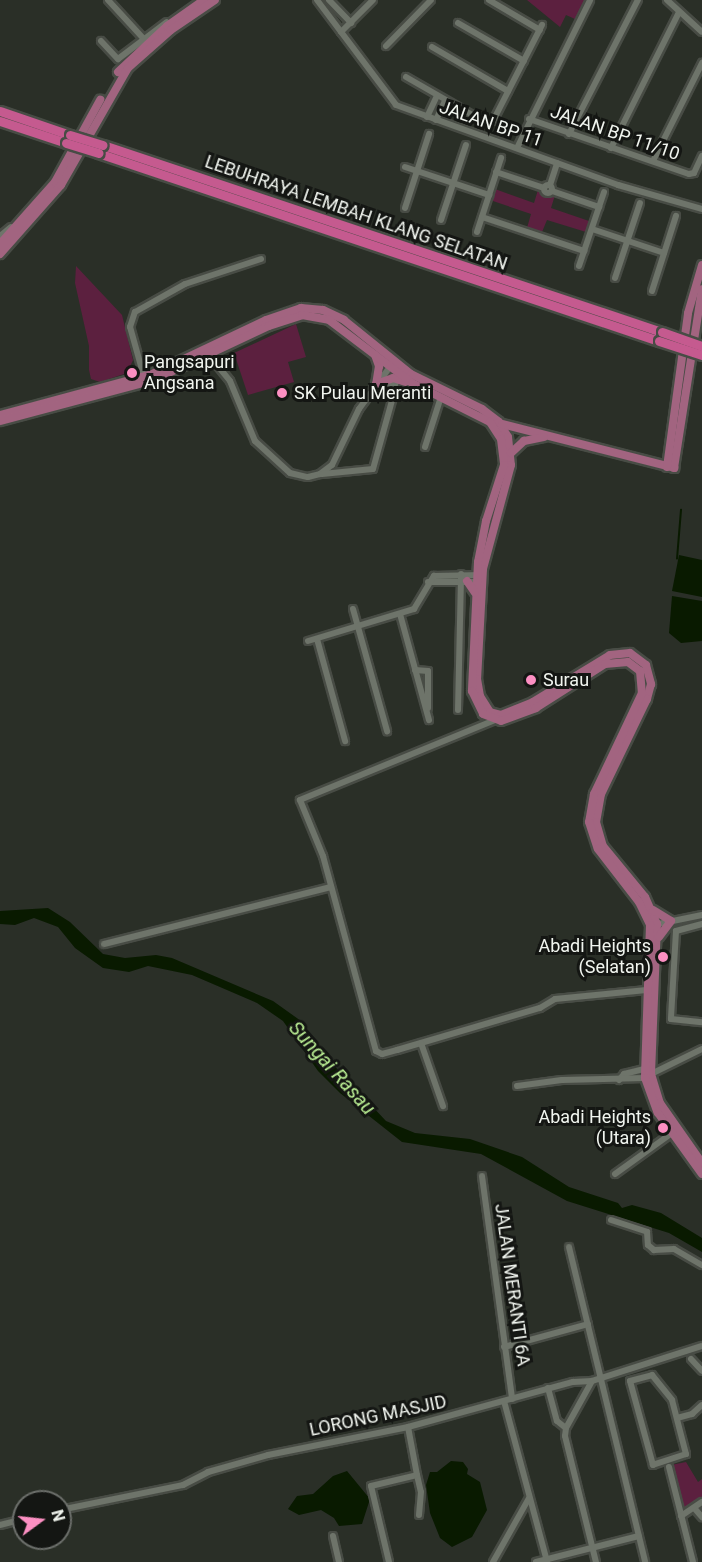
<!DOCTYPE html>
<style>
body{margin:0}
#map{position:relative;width:702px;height:1562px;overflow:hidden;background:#2a2f27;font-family:Roboto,sans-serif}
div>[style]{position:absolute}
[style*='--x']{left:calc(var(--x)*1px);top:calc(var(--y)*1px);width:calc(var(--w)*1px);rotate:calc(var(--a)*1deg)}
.green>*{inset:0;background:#5c203f}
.water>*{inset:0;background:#091a00}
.stream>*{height:1.5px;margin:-0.75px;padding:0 0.75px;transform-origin:0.75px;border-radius:0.75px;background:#091a00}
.roads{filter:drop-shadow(2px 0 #484c45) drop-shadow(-2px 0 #484c45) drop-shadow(0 2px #484c45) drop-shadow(0 -2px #484c45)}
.minor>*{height:6px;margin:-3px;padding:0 3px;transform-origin:3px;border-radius:3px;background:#6e746a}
.minor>.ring{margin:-3px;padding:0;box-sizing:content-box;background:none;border:6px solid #6e746a;border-radius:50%}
.major>*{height:8px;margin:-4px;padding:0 4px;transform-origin:4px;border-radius:4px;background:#a26480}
.highway>*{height:9px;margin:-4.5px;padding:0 4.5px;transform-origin:4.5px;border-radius:4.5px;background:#c55a8f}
.bridges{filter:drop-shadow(2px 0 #484c45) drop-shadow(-2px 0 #484c45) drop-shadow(0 2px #484c45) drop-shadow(0 -2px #484c45)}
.highway-bridge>*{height:9px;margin:-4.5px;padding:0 4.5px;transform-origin:4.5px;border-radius:4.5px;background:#c55a8f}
.dots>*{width:16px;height:16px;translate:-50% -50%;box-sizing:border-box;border:3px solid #141613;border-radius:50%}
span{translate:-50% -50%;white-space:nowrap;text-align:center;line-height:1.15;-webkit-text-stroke:6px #141613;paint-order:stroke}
.street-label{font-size:18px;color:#f1f5ef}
.poi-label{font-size:18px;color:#f1f5ef}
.left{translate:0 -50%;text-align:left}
.right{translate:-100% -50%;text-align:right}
.water-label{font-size:20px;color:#b9ed93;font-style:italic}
.north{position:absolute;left:12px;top:1490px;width:60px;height:60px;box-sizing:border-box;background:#141613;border:2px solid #6c6f6b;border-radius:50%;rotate:75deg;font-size:16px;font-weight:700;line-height:24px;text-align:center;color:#f1f5ef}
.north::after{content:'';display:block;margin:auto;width:21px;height:27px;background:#fc8fc2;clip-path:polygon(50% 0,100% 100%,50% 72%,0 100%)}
</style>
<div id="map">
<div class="green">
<i style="clip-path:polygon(527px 0,585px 0,575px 19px,566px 15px,560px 27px)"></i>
<i style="clip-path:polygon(495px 189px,534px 203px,538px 190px,548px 196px,555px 195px,551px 208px,589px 221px,586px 232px,547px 220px,542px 232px,527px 228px,531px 214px,490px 200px)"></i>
<i style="clip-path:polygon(76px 266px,122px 315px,133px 360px,127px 373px,100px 382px,91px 379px,89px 370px,89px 346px,75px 283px)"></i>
<i style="clip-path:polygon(296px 324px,306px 357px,288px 362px,294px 382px,248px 395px,234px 353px)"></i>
<i style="clip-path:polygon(686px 1462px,698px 1482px,702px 1479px,702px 1498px,684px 1512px,671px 1465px)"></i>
</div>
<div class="water">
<i style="clip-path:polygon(679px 555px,702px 560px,702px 597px,672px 591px)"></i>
<i style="clip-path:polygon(672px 596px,702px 601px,702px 641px,681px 643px,669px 633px)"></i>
<i style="clip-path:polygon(48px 908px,70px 922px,103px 954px,125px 958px,156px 955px,172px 958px,273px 1001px,301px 1021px,325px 1056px,386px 1121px,415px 1133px,470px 1139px,522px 1157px,569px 1187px,618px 1203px,622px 1208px,632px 1205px,661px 1213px,702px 1238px,702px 1252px,669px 1233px,567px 1201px,481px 1154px,402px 1142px,340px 1093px,318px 1071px,283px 1021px,257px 1003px,192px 975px,148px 966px,129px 972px,103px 968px,75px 948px,58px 927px,34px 918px,15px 925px,0 924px,0 911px)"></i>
<i style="clip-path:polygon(451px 1461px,463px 1462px,468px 1469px,467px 1474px,480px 1482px,487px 1510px,472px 1537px,452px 1547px,440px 1538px,430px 1513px,426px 1485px,430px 1472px,437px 1472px)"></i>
<i style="clip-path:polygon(347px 1471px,370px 1499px,362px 1524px,339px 1526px,334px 1518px,321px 1510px,299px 1515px,288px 1509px,297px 1496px,313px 1494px,333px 1476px)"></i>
</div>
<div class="stream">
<i style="--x:677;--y:559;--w:49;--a:-85.3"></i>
</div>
<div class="roads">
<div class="minor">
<i style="--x:108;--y:0;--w:52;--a:47.4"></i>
<i style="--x:317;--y:0;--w:131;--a:53"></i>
<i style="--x:396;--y:105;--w:236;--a:19.8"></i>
<i style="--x:618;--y:185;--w:87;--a:15.9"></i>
<i style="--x:329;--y:0;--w:32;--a:46"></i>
<i style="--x:489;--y:0;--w:59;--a:30.5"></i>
<i style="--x:667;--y:0;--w:47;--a:42.4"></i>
<i style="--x:458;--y:23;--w:76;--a:29.9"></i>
<i style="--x:341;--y:32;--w:45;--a:-45"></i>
<i style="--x:101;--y:41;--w:25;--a:47"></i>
<i style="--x:118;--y:59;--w:61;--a:-37.1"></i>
<i style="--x:386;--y:46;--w:64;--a:-45.6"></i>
<i style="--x:432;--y:47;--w:88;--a:30.1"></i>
<i style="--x:406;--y:77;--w:86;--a:29.8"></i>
<i style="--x:481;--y:120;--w:12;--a:5"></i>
<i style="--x:493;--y:121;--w:108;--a:-63"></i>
<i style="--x:427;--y:117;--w:23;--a:-65"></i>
<i style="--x:529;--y:119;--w:169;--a:19"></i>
<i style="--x:689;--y:174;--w:5;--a:-11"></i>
<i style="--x:694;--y:173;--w:19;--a:-65"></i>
<i style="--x:436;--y:120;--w:21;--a:-65"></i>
<i style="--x:569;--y:134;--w:151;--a:-62.8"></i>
<i style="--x:517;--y:148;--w:165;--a:-63.7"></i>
<i style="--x:611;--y:148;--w:152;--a:-63.4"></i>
<i style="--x:653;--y:161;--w:110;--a:-63.4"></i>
<i style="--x:405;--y:167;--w:89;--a:18.4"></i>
<i style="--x:496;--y:172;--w:51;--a:18.4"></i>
<i class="ring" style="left:544px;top:185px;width:2px;height:2px"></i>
<i style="--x:550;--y:185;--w:23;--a:-72"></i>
<i style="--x:552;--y:191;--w:50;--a:18.8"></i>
<i style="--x:405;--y:208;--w:78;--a:-72"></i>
<i style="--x:482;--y:217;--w:108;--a:18.4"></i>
<i style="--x:441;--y:220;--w:79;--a:-71.6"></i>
<i style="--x:592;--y:229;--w:76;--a:18.4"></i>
<i style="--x:477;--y:232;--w:78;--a:-72"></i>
<i style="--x:0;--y:236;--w:14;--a:-39"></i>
<i style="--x:579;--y:266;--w:78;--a:-71.3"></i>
<i style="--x:615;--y:278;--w:79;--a:-71.6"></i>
<i style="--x:652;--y:291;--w:79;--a:-72.3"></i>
<i style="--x:202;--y:360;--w:11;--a:0"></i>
<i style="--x:213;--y:360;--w:27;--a:51"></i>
<i style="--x:230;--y:381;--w:65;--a:67.4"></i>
<i style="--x:255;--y:441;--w:47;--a:42.4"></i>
<i style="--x:290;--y:473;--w:18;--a:13"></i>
<i style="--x:308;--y:477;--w:12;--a:-14"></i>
<i style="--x:320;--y:474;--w:15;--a:-37"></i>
<i style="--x:332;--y:465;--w:62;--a:-64.3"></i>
<i style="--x:359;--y:409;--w:56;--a:-53.7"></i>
<i style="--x:144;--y:377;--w:52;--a:-105.6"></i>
<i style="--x:130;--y:327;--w:16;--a:-72"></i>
<i style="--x:135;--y:312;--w:57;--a:-29.2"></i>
<i style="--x:185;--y:284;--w:80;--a:-18.2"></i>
<i style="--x:373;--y:389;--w:23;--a:-13"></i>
<i style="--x:425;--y:447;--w:52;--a:-72.3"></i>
<i style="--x:322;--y:474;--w:51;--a:-5.6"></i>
<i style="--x:373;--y:469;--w:75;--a:-74.5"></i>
<i style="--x:393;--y:397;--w:12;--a:-95"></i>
<i style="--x:428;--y:582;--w:53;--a:0"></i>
<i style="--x:353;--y:609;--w:127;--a:74.4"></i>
<i style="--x:400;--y:614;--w:110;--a:74.7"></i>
<i style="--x:317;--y:639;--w:106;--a:74.6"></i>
<i style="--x:308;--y:641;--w:111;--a:-16.8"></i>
<i style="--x:414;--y:609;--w:39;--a:-59"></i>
<i style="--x:434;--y:576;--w:48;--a:-1.2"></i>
<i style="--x:415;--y:670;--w:13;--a:4"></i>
<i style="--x:428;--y:671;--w:37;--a:90"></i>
<i style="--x:458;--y:710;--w:136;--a:-88.7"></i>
<i style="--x:495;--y:720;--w:211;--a:157.7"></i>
<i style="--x:300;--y:800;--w:61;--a:67.7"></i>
<i style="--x:323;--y:856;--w:202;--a:74.8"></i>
<i style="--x:376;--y:1051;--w:7;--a:27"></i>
<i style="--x:382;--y:1054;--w:16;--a:-15"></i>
<i style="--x:397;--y:1050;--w:149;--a:-16.4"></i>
<i style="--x:540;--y:1008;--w:17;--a:-31"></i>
<i style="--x:555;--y:999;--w:92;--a:-5.6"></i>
<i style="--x:702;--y:924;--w:27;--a:165"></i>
<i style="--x:676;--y:931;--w:88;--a:93.3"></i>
<i style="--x:671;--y:1019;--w:31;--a:6"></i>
<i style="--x:653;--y:925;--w:50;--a:-11.5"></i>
<i style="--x:104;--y:944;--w:234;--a:-14.1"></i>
<i style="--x:421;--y:1043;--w:67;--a:70.8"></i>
<i style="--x:651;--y:1074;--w:57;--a:-26.1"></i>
<i style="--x:619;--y:1080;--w:8;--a:-50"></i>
<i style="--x:624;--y:1074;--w:21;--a:-14"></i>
<i style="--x:517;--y:1086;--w:45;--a:-7.6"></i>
<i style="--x:562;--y:1080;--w:83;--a:-1.4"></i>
<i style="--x:615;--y:1174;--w:70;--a:-35.7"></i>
<i style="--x:482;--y:1176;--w:225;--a:82.3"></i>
<i style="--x:611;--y:1220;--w:38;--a:18"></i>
<i style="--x:647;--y:1232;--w:13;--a:86"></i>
<i style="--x:648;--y:1245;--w:8;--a:40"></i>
<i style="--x:654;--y:1250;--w:20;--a:-3"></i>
<i style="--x:674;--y:1249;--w:32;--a:30"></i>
<i style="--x:569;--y:1247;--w:324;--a:76.4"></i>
<i style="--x:504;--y:1347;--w:87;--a:-15.3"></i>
<i style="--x:691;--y:1359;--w:16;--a:47"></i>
<i style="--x:652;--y:1375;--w:32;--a:51"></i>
<i style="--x:672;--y:1400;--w:56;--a:75.5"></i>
<i style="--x:686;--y:1454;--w:35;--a:162"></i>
<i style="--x:653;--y:1465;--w:87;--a:-105.3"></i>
<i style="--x:630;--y:1381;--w:23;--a:-15"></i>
<i style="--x:592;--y:1381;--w:54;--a:119"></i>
<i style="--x:566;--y:1428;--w:8;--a:97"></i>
<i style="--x:565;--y:1436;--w:130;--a:76.2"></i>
<i style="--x:548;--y:1388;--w:34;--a:75"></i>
<i style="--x:557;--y:1421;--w:11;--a:38"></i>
<i style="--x:504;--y:1401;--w:167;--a:75"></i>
<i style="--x:677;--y:1418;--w:16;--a:-15"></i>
<i style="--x:692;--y:1414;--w:13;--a:-42"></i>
<i style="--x:669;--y:1467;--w:98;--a:75.8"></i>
<i style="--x:417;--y:1475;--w:17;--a:77"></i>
<i style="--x:421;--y:1492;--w:23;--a:95"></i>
<i style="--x:695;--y:1509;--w:11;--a:49"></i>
<i style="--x:60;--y:1510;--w:126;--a:-11.5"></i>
<i style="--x:183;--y:1485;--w:28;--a:-27"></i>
<i style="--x:208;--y:1472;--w:62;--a:-15.8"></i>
<i style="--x:268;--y:1455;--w:143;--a:-11.3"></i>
<i style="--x:408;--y:1427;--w:171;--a:-15.3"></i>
<i style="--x:573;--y:1382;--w:19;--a:-3"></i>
<i style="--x:592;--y:1381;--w:115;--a:-17.7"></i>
<i style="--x:681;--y:1516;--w:25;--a:-34"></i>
<i style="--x:0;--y:1525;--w:25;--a:-14"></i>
<i style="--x:333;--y:1536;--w:27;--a:77"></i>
<i style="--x:389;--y:1562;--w:78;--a:-103.3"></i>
<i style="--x:371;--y:1486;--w:47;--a:-13.4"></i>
<i style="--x:417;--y:1475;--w:49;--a:-100.6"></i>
<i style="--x:493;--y:1562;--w:73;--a:-60.6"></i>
<i style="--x:536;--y:1562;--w:106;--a:-14.2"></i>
</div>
<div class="major">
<i style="--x:118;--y:72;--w:67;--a:-43.2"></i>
<i style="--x:167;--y:26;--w:45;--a:-35.1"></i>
<i style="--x:0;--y:244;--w:83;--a:-48.4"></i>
<i style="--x:55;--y:182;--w:94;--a:-61.2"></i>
<i style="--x:0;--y:254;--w:92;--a:-48.5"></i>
<i style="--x:61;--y:185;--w:135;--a:-60.2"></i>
<i style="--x:128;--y:68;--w:57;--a:-41.5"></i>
<i style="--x:171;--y:30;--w:53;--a:-34.3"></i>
<i style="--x:375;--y:355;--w:12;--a:70"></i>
<i style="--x:379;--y:366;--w:18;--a:99"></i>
<i style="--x:376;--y:384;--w:18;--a:-19"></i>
<i style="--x:393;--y:378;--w:13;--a:18"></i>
<i style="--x:0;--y:415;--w:157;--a:-15.1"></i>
<i style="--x:152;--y:374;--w:126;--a:-25.3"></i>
<i style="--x:266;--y:320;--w:37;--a:-19"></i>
<i style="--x:301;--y:308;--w:22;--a:5"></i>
<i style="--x:323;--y:310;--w:23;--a:25"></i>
<i style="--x:344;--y:320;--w:86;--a:38.9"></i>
<i style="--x:411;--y:374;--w:79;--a:26.2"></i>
<i style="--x:482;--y:409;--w:21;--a:37"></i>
<i style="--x:499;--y:422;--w:17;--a:59"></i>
<i style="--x:508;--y:437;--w:28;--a:84"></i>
<i style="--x:511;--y:465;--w:108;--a:105.1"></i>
<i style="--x:483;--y:569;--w:110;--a:93.1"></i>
<i style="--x:477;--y:679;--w:17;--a:80"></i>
<i style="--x:480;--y:696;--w:19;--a:58"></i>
<i style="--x:490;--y:712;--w:11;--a:15"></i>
<i style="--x:501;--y:715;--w:35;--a:-22"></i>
<i style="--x:533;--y:702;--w:90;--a:-31.4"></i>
<i style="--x:610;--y:655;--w:20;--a:-6"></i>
<i style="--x:630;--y:653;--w:20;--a:37"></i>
<i style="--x:646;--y:665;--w:20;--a:75"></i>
<i style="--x:651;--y:684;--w:16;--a:105"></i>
<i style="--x:647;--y:699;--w:106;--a:115.8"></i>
<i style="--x:601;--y:794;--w:28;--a:100"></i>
<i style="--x:596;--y:822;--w:25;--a:74"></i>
<i style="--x:603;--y:846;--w:66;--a:50.5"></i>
<i style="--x:645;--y:897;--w:30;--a:66"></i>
<i style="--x:657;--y:924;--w:150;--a:92.3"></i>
<i style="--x:651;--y:1074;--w:30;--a:73"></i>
<i style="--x:660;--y:1103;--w:73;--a:55"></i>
<i style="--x:0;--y:421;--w:159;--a:-14.9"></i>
<i style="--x:154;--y:380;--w:127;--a:-25.2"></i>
<i style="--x:269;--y:326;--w:35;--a:-18"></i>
<i style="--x:302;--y:315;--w:27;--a:10"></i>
<i style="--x:329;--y:320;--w:104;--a:37.2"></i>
<i style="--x:412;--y:383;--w:87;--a:26.6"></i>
<i style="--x:490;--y:422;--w:20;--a:57"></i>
<i style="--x:501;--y:439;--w:26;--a:83"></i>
<i style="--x:504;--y:465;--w:59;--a:107.8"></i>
<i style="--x:486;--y:521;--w:42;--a:101"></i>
<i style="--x:478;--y:562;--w:129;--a:92.7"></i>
<i style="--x:472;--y:691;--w:25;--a:64"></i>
<i style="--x:483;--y:714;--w:19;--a:21"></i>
<i style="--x:501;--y:721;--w:37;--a:-20"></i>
<i style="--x:536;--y:708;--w:82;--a:-32.5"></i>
<i style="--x:605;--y:664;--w:23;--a:-5"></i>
<i style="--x:628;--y:662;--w:15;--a:37"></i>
<i style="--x:640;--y:671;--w:22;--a:85"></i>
<i style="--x:642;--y:693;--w:112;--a:115.4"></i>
<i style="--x:594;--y:794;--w:28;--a:100"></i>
<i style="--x:589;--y:822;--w:28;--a:72"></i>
<i style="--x:598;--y:849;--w:67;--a:52.3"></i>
<i style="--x:639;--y:902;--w:25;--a:64"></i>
<i style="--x:650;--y:925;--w:153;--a:91.9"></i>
<i style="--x:645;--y:1078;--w:37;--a:70"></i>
<i style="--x:658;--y:1113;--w:75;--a:54.2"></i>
<i style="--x:502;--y:424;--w:178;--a:14.3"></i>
<i style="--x:674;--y:468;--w:181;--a:-81.1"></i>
<i style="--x:511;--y:453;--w:18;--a:-43"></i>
<i style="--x:524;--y:441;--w:20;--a:-11"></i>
<i style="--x:667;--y:467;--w:155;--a:-82.2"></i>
<i style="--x:688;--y:313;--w:50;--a:-73.7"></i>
<i style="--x:467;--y:581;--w:14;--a:56"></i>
<i style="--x:653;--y:910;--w:21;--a:31"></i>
<i style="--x:671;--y:921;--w:20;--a:127"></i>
</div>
<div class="highway">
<i style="--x:0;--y:111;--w:74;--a:18.9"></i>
<i style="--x:0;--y:121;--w:70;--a:18.4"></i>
<i style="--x:103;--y:145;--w:589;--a:18.5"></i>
<i style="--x:98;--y:153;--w:592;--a:18.53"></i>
</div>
</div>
<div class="bridges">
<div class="highway-bridge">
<i style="--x:70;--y:135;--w:34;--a:17"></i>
<i style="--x:66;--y:143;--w:34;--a:17"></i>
<i style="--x:662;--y:332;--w:42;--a:19.3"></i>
<i style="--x:659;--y:341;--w:45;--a:18"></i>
</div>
</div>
<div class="dots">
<i style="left:132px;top:373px;background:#fc8fc2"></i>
<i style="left:282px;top:393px;background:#fc8fc2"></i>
<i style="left:531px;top:680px;background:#fc8fc2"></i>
<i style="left:663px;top:957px;background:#fc8fc2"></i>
<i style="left:663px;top:1128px;background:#fc8fc2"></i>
</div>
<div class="street-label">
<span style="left:491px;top:124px;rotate:19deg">JALAN BP 11</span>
<span style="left:615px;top:133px;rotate:19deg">JALAN BP 11/10</span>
<span style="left:356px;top:213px;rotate:19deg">LEBUHRAYA LEMBAH KLANG SELATAN</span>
<span style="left:512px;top:1285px;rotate:82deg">JALAN MERANTI 6A</span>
<span style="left:378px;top:1416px;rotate:-12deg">LORONG MASJID</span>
</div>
<div class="poi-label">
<span class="left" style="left:144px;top:373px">Pangsapuri<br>Angsana</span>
<span class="left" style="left:294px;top:393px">SK Pulau Meranti</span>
<span class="left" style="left:543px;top:680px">Surau</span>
<span class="right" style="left:651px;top:957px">Abadi Heights<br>(Selatan)</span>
<span class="right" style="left:651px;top:1128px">Abadi Heights<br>(Utara)</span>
</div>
<div class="water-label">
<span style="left:332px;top:1068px;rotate:48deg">Sungai Rasau</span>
</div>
<div class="north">N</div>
</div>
